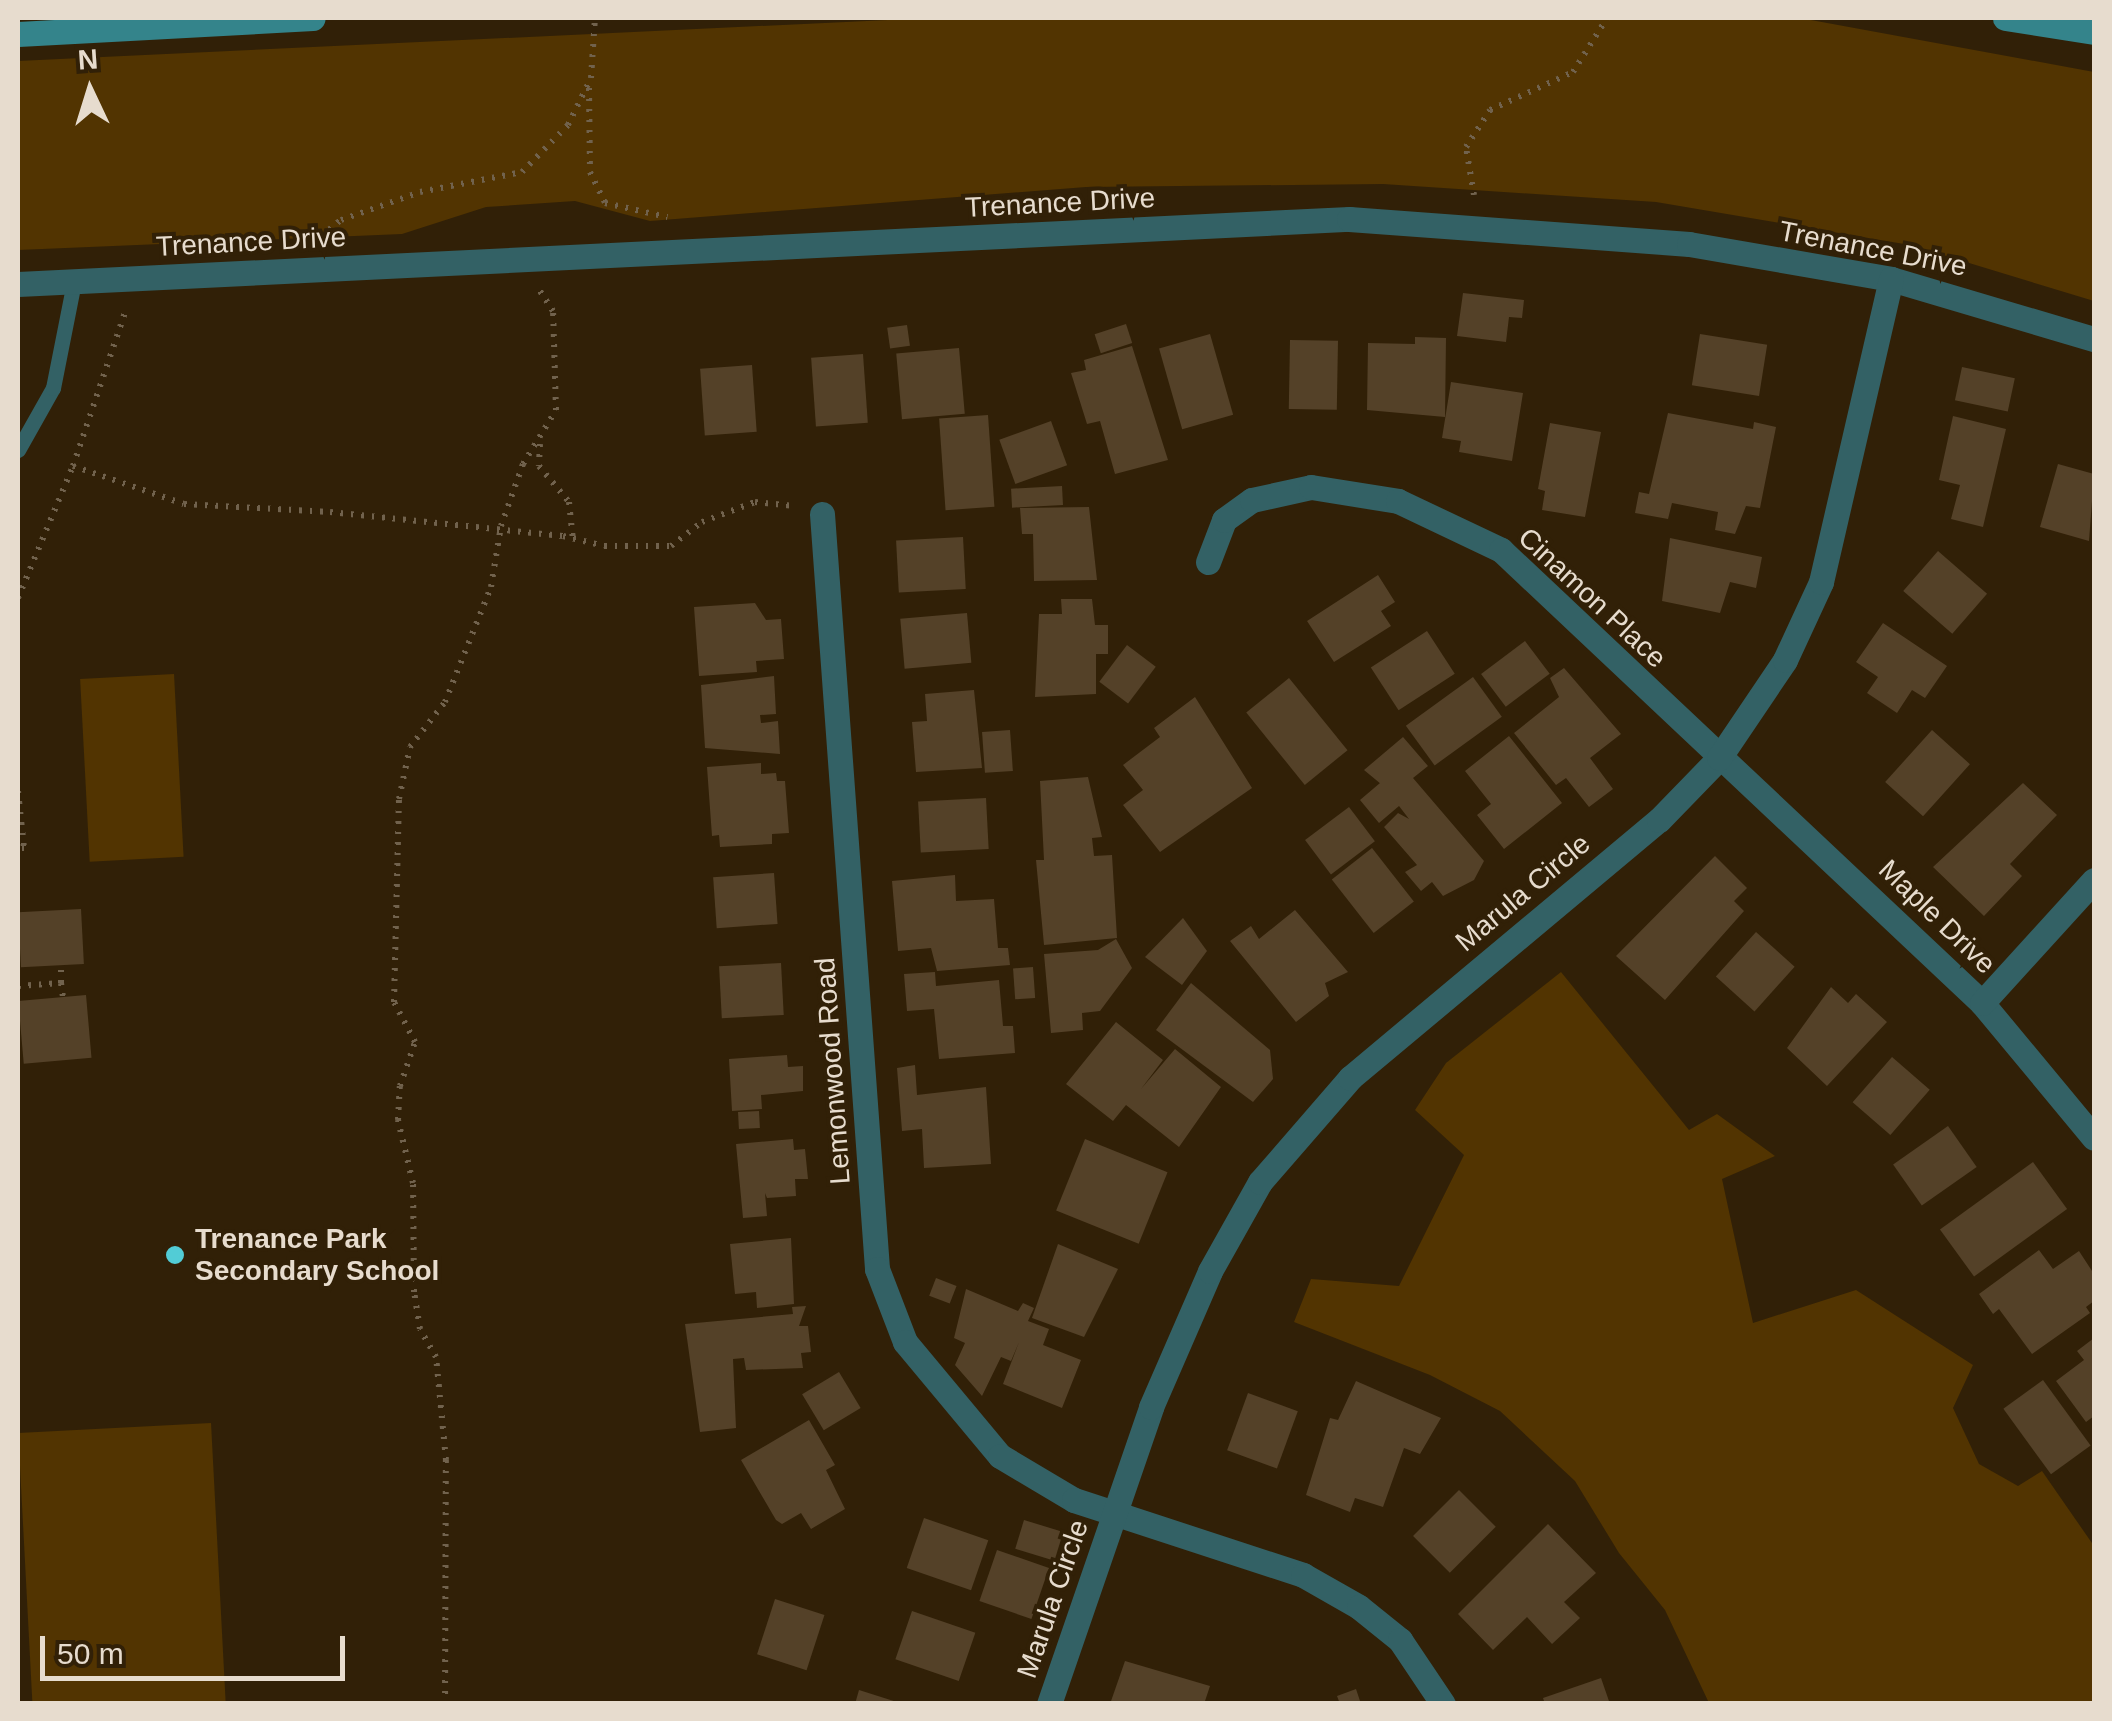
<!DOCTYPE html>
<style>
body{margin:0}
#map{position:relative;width:2112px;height:1721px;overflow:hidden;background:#312007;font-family:Arial,sans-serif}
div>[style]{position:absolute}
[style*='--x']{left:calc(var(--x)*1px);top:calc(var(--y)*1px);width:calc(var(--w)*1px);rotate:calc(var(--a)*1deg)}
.green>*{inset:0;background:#523401;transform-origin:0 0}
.building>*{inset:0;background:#544128;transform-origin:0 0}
.path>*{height:6px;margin-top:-3px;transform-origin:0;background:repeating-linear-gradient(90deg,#71624d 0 2.5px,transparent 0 10.5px)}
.service>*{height:15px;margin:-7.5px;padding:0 7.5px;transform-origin:7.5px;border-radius:7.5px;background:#336165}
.minor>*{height:25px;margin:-12.5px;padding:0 12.5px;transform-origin:12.5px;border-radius:12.5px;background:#336165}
.secondary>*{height:25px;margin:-12.5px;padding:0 12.5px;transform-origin:12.5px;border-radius:12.5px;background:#34848b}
.dots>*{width:28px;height:28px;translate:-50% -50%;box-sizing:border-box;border:5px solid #312007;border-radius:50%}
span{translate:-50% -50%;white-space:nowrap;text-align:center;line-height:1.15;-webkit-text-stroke:8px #312007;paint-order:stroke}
.street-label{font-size:28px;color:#e7dcce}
.poi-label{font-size:28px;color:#e7dcce;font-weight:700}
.left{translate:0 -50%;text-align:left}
.frame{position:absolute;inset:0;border:20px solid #e7dcce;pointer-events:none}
.north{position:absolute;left:40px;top:40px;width:100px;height:100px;-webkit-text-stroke:8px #312007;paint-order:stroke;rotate:356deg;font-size:28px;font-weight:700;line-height:40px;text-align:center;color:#e7dcce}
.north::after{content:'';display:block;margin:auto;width:35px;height:45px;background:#e7dcce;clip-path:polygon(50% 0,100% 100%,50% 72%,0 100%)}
.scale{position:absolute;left:40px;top:1636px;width:305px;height:45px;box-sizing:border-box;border:5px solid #e7dcce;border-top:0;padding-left:12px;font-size:30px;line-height:35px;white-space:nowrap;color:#e7dcce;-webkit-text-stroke:8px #312007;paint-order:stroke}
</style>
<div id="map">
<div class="green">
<i style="clip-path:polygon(930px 18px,1800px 18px,2094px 72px,2094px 301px,1910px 245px,1656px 202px,1383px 184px,1086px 187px,650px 221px,575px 201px,486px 207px,402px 234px,18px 250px,18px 61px)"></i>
<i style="left:174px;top:674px;width:183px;height:94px;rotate:87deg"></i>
<i style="clip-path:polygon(1561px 972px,1689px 1130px,1717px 1114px,1775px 1156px,1722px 1179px,1753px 1323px,1856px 1290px,1973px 1365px,1953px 1408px,1979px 1464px,2018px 1486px,2042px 1471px,2094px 1546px,2094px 1703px,1709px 1703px,1665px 1610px,1619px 1553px,1575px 1481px,1500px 1411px,1430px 1375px,1294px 1322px,1311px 1279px,1399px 1286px,1464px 1155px,1415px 1110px,1446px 1063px)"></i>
<i style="left:211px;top:1423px;width:280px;height:193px;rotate:87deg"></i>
</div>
<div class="building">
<i style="clip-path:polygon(1463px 293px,1524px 300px,1522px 318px,1509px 317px,1506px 342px,1457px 336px)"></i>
<i style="left:1126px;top:324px;width:20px;height:33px;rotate:72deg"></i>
<i style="left:907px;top:325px;width:21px;height:20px;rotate:82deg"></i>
<i style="left:1210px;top:334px;width:84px;height:53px;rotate:74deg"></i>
<i style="left:1700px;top:334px;width:68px;height:52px;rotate:9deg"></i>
<i style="clip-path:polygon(1415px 337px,1446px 338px,1445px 417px,1367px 410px,1368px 343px,1415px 344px)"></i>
<i style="left:1290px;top:340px;width:48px;height:69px;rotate:1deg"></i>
<i style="clip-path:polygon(1132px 346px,1168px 460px,1115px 474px,1100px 421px,1087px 424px,1071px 373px,1086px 370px,1084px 360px)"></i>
<i style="left:959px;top:348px;width:66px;height:63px;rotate:85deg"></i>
<i style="left:863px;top:354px;width:69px;height:52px;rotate:86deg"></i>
<i style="left:752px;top:365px;width:67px;height:52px;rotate:86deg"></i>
<i style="left:1962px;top:367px;width:54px;height:34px;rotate:12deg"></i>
<i style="clip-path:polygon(1451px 382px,1523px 393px,1512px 461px,1459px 452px,1461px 441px,1442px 438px)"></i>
<i style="clip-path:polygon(1668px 413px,1753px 429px,1754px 422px,1776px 427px,1760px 508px,1746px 506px,1735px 534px,1715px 530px,1718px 512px,1672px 503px,1668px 519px,1635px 513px,1639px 492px,1649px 494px)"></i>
<i style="left:988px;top:415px;width:92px;height:49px;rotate:86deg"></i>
<i style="clip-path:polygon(1953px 416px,2006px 429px,1983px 527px,1951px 519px,1960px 485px,1939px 480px)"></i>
<i style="left:1051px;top:421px;width:47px;height:55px;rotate:70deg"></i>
<i style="clip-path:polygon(1550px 423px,1601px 432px,1585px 517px,1542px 510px,1545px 491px,1538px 489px)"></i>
<i style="clip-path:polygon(2058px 464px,2094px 474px,2089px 541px,2040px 527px)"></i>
<i style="left:1062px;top:486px;width:19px;height:51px;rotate:87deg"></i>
<i style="clip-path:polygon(1089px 507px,1097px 580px,1034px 581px,1033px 534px,1022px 534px,1020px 508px)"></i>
<i style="left:963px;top:537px;width:52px;height:67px;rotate:87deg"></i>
<i style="clip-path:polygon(1670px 538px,1762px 557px,1756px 588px,1730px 582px,1720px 613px,1662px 601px)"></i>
<i style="left:1938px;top:551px;width:65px;height:53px;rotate:41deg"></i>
<i style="clip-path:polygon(1378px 575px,1395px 602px,1381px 611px,1391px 626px,1334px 662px,1307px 621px)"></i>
<i style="clip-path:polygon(1061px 599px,1092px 599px,1095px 625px,1108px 625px,1108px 654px,1096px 654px,1096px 694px,1035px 697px,1039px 614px,1062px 614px)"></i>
<i style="clip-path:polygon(755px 603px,766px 620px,781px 619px,784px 659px,756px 661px,757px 672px,699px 676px,694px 607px)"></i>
<i style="left:967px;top:613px;width:50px;height:67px;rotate:85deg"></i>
<i style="clip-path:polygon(1883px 623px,1947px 666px,1925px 698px,1912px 690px,1897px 713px,1867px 693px,1878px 677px,1856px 662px)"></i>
<i style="left:1427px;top:631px;width:51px;height:67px;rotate:57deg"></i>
<i style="left:1525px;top:641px;width:41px;height:55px;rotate:53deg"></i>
<i style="left:1127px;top:645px;width:36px;height:46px;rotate:37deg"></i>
<i style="clip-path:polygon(1564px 668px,1621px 734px,1590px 758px,1613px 789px,1589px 807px,1566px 778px,1556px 785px,1514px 733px,1559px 697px,1550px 678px)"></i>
<i style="clip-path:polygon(774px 676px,776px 714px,760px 715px,761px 723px,778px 721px,780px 754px,705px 748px,701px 685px)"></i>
<i style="left:1473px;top:677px;width:49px;height:83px;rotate:54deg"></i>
<i style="left:1289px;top:678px;width:93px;height:55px;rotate:51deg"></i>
<i style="clip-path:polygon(974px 690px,982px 768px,916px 772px,912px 722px,927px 721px,925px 694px)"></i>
<i style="clip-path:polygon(1195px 697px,1252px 788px,1160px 852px,1123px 805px,1143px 790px,1123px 765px,1160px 737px,1154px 728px)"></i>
<i style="left:1010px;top:730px;width:41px;height:28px;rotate:86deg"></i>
<i style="left:1932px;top:730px;width:51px;height:70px;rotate:42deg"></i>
<i style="clip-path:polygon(1509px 736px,1562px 803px,1504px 849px,1477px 815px,1491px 804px,1465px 771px)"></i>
<i style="clip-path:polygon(1403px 737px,1428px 766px,1413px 778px,1484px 861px,1474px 880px,1443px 896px,1432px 882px,1421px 891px,1405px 872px,1417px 865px,1384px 827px,1398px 813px,1409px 819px,1399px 806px,1379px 823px,1360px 800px,1380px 783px,1393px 794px,1364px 770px)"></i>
<i style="clip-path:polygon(761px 763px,761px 774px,776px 773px,777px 781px,785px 781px,789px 833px,772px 834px,772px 844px,720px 847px,719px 835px,712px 836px,707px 767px)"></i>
<i style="clip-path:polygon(1088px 777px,1102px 837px,1092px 838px,1094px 856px,1112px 855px,1117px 938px,1044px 945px,1036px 860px,1044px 860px,1040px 781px)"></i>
<i style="clip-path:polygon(2023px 783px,2057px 815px,2010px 864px,2022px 876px,1984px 916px,1933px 867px)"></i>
<i style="left:986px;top:798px;width:51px;height:68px;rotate:87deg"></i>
<i style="left:1349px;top:807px;width:43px;height:55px;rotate:53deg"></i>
<i style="left:1372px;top:848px;width:68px;height:51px;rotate:52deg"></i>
<i style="clip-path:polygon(1715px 856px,1747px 888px,1734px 901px,1744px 911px,1665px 1000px,1616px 956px)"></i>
<i style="left:774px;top:873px;width:51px;height:61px;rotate:86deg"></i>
<i style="clip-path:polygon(955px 875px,956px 901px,994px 899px,998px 948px,1008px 948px,1010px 965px,937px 971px,931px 948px,898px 951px,892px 881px)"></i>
<i style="left:81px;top:909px;width:55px;height:63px;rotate:87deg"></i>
<i style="clip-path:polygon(1295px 910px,1348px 972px,1325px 983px,1329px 996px,1296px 1022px,1230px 941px,1251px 926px,1259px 939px)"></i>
<i style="clip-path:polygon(1183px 918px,1207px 951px,1182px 985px,1145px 957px)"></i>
<i style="left:1756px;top:932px;width:52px;height:60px;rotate:42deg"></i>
<i style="clip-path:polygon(1116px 939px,1132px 968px,1100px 1011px,1082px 1013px,1083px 1030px,1051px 1033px,1044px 954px,1098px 950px)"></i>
<i style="left:781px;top:963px;width:52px;height:62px;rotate:87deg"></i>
<i style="left:1033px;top:967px;width:31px;height:20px;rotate:86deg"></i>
<i style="clip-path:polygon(935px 972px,936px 986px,999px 980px,1003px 1026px,1013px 1026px,1015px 1053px,939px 1059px,934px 1009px,907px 1011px,904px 974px)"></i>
<i style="clip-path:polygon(1191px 983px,1270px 1050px,1273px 1079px,1253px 1102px,1156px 1030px)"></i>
<i style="clip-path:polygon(1831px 987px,1848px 1003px,1856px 994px,1887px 1022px,1827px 1086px,1787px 1048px)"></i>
<i style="left:86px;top:995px;width:63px;height:68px;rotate:85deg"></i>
<i style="clip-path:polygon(1116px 1022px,1163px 1060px,1141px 1089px,1175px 1049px,1221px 1087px,1179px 1147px,1126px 1105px,1113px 1121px,1066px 1084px)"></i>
<i style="clip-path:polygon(787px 1055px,788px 1067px,803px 1066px,803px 1091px,761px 1095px,762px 1109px,732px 1111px,729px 1059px)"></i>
<i style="left:1892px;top:1057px;width:50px;height:60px;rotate:41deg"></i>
<i style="clip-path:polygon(915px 1065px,917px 1095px,986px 1087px,991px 1164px,924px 1168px,922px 1129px,902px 1131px,897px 1068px)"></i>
<i style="left:759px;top:1111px;width:17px;height:21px;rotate:87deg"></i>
<i style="left:1948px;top:1126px;width:50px;height:67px;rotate:55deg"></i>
<i style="clip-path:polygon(793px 1139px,794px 1150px,805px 1149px,808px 1179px,795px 1179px,796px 1196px,767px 1198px,765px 1193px,767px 1216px,743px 1218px,736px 1144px)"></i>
<i style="left:1085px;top:1139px;width:89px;height:77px;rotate:22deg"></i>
<i style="left:2033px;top:1162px;width:58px;height:115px;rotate:54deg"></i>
<i style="clip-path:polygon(791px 1238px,794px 1304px,757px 1308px,756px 1292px,735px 1294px,730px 1244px)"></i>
<i style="clip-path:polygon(1058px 1244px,1118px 1269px,1084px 1337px,1032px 1318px)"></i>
<i style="clip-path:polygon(2039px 1250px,2053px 1269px,2079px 1251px,2094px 1274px,2094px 1301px,2086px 1307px,2090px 1313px,2032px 1354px,1999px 1309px,1993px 1314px,1979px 1294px)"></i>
<i style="left:936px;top:1278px;width:22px;height:19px;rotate:21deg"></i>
<i style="clip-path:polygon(966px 1289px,1018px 1311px,1023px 1303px,1034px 1308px,1028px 1321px,1049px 1329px,1043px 1345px,1081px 1360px,1062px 1408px,1003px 1384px,1019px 1342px,1011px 1361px,1001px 1357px,982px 1396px,955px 1365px,965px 1343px,954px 1338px)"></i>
<i style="clip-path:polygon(806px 1306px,799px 1326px,808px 1326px,811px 1352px,801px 1353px,803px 1368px,746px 1370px,744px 1358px,733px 1359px,736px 1428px,700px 1432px,685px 1324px,793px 1314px,792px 1307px)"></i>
<i style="clip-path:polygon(2094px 1338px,2094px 1416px,2086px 1422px,2056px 1381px,2084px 1360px,2077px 1351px)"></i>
<i style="left:839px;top:1372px;width:42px;height:43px;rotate:59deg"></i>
<i style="left:2043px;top:1380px;width:81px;height:49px;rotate:54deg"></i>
<i style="clip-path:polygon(1356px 1381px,1441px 1418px,1420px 1454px,1404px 1448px,1383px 1507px,1355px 1498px,1350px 1512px,1306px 1495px,1330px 1418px,1338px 1420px)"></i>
<i style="left:1248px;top:1393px;width:53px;height:61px;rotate:20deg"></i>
<i style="clip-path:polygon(809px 1420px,835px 1465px,826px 1470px,845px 1509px,811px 1529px,801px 1513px,782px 1524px,776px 1520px,741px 1460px)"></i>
<i style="left:1459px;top:1490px;width:52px;height:65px;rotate:45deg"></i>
<i style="left:924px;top:1518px;width:68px;height:53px;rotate:19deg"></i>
<i style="left:1024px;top:1520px;width:41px;height:30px;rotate:17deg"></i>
<i style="clip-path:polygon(1548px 1524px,1596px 1573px,1564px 1602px,1580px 1618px,1552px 1644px,1527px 1617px,1493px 1650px,1458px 1614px)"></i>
<i style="left:997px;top:1550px;width:55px;height:54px;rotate:19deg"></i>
<i style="left:775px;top:1599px;width:52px;height:58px;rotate:18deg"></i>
<i style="left:912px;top:1611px;width:67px;height:51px;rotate:19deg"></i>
<i style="clip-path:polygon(1125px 1661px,1210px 1686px,1204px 1704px,1110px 1704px)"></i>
<i style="clip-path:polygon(1601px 1678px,1610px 1704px,1545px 1704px,1543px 1698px)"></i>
<i style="clip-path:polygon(1356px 1689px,1361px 1704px,1340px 1704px,1337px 1696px)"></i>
<i style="clip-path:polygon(859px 1690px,900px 1703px,900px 1704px,855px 1704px)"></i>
</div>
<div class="path">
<i style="--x:589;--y:88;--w:84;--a:89.3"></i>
<i style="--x:590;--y:172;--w:34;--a:64"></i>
<i style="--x:605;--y:203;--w:64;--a:12.7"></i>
<i style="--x:1474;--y:195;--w:49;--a:-99.5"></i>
<i style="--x:1466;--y:147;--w:44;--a:-57"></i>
<i style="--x:1490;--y:110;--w:91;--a:-24.6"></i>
<i style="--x:1573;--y:72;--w:64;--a:-57.8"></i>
<i style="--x:321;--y:236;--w:26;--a:-39"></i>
<i style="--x:341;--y:220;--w:84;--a:-19.5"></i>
<i style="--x:420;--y:192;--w:104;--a:-11.1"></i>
<i style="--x:522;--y:172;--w:66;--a:-45.6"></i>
<i style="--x:568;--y:125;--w:52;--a:-63.9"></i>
<i style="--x:591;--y:78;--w:60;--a:-86.2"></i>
<i style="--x:540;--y:444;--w:22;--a:93"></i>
<i style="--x:539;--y:466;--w:47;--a:50.2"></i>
<i style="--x:569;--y:502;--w:36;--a:84"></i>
<i style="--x:73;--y:466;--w:117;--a:18.9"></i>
<i style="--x:184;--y:504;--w:146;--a:3.1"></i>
<i style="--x:330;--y:512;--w:234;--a:5.9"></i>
<i style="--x:563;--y:536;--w:42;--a:13.7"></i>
<i style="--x:604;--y:546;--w:67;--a:0"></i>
<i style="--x:671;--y:546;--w:39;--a:-38"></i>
<i style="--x:702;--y:522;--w:57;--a:-20.7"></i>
<i style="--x:755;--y:502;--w:40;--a:5.7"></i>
<i style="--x:18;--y:598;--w:143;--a:-67.4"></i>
<i style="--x:73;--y:466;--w:166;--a:-71.3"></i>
<i style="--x:18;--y:791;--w:57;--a:84"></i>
<i style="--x:24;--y:848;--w:6;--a:180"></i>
<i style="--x:61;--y:983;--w:14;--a:82"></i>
<i style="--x:18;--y:986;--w:43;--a:-4"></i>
<i style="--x:61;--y:983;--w:17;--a:-90"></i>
<i style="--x:445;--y:1704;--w:244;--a:-89.8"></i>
<i style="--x:446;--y:1460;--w:103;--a:-95.5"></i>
<i style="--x:436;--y:1357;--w:32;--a:-120"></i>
<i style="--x:420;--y:1329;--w:37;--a:-99"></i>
<i style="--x:414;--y:1292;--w:109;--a:-90.5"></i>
<i style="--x:413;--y:1183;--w:65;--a:-103.4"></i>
<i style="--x:398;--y:1120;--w:34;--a:-87"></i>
<i style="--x:400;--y:1086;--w:46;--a:-71.2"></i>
<i style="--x:415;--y:1042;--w:45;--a:-117.7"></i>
<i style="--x:394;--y:1002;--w:203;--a:-88.6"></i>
<i style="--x:399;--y:799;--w:53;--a:-78.1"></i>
<i style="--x:410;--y:747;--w:57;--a:-52.1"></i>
<i style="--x:445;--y:702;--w:124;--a:-68.2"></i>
<i style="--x:491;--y:587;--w:62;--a:-80.7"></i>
<i style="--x:501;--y:526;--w:66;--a:-70.5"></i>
<i style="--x:523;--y:464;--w:63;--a:-58.6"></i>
<i style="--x:556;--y:410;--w:99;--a:-91.7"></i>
<i style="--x:553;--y:311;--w:24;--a:-123"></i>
</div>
<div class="service">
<i style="--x:18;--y:450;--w:71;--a:-60.6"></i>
<i style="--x:53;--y:388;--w:108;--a:-78.8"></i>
</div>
<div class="minor">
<i style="--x:18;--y:284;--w:1333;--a:-2.8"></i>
<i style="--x:1349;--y:219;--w:341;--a:4.2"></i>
<i style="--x:1689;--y:244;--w:205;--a:9.8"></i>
<i style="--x:1891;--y:279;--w:212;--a:16.5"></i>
<i style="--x:822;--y:514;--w:757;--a:85.83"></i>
<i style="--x:877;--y:1269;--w:78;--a:69"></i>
<i style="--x:905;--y:1342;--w:148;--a:50.2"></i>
<i style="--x:1000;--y:1456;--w:86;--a:30.7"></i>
<i style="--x:1074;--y:1500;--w:241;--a:18.1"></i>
<i style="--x:1303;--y:1575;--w:64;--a:29.7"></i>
<i style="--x:1359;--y:1607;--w:53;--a:38.8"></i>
<i style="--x:1400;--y:1640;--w:77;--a:56.1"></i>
<i style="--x:1208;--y:562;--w:45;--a:-69.1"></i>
<i style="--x:1224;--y:520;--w:34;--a:-36"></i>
<i style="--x:1252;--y:500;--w:60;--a:-12.4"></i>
<i style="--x:1311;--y:487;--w:88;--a:9.1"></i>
<i style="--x:1398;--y:501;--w:114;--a:25.4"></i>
<i style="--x:1501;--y:550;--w:661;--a:43.28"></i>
<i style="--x:1982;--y:1003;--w:175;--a:50.3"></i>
<i style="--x:1982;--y:1003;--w:166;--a:-47.7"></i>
<i style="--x:1049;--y:1704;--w:314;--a:-71"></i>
<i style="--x:1151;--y:1407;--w:148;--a:-66.5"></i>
<i style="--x:1210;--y:1271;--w:102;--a:-60.7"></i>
<i style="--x:1260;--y:1182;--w:138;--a:-49.1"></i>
<i style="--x:1350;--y:1078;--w:403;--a:-39.9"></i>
<i style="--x:1659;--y:820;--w:86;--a:-45.9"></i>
<i style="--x:1719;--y:758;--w:118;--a:-56"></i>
<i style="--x:1785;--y:660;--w:86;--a:-65.2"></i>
<i style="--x:1821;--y:582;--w:311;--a:-77"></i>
</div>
<div class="secondary">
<i style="--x:2005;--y:18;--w:90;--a:8.9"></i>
<i style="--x:18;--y:34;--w:295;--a:-3.1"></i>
</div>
<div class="dots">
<i style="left:175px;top:1255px;background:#52ccd6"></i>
</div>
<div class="street-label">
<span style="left:1060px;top:203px;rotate:-3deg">Trenance Drive</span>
<span style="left:251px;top:242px;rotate:-3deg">Trenance Drive</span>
<span style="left:1873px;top:249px;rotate:11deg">Trenance Drive</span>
<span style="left:1592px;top:598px;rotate:43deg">Cinamon Place</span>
<span style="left:1523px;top:893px;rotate:-40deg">Marula Circle</span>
<span style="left:1937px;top:917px;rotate:44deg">Maple Drive</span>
<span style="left:833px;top:1071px;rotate:-94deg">Lemonwood Road</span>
<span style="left:1053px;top:1599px;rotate:-71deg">Marula Circle</span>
</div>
<div class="poi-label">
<span class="left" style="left:195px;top:1255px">Trenance Park<br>Secondary School</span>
</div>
<div class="frame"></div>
<div class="north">N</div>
<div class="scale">50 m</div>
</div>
